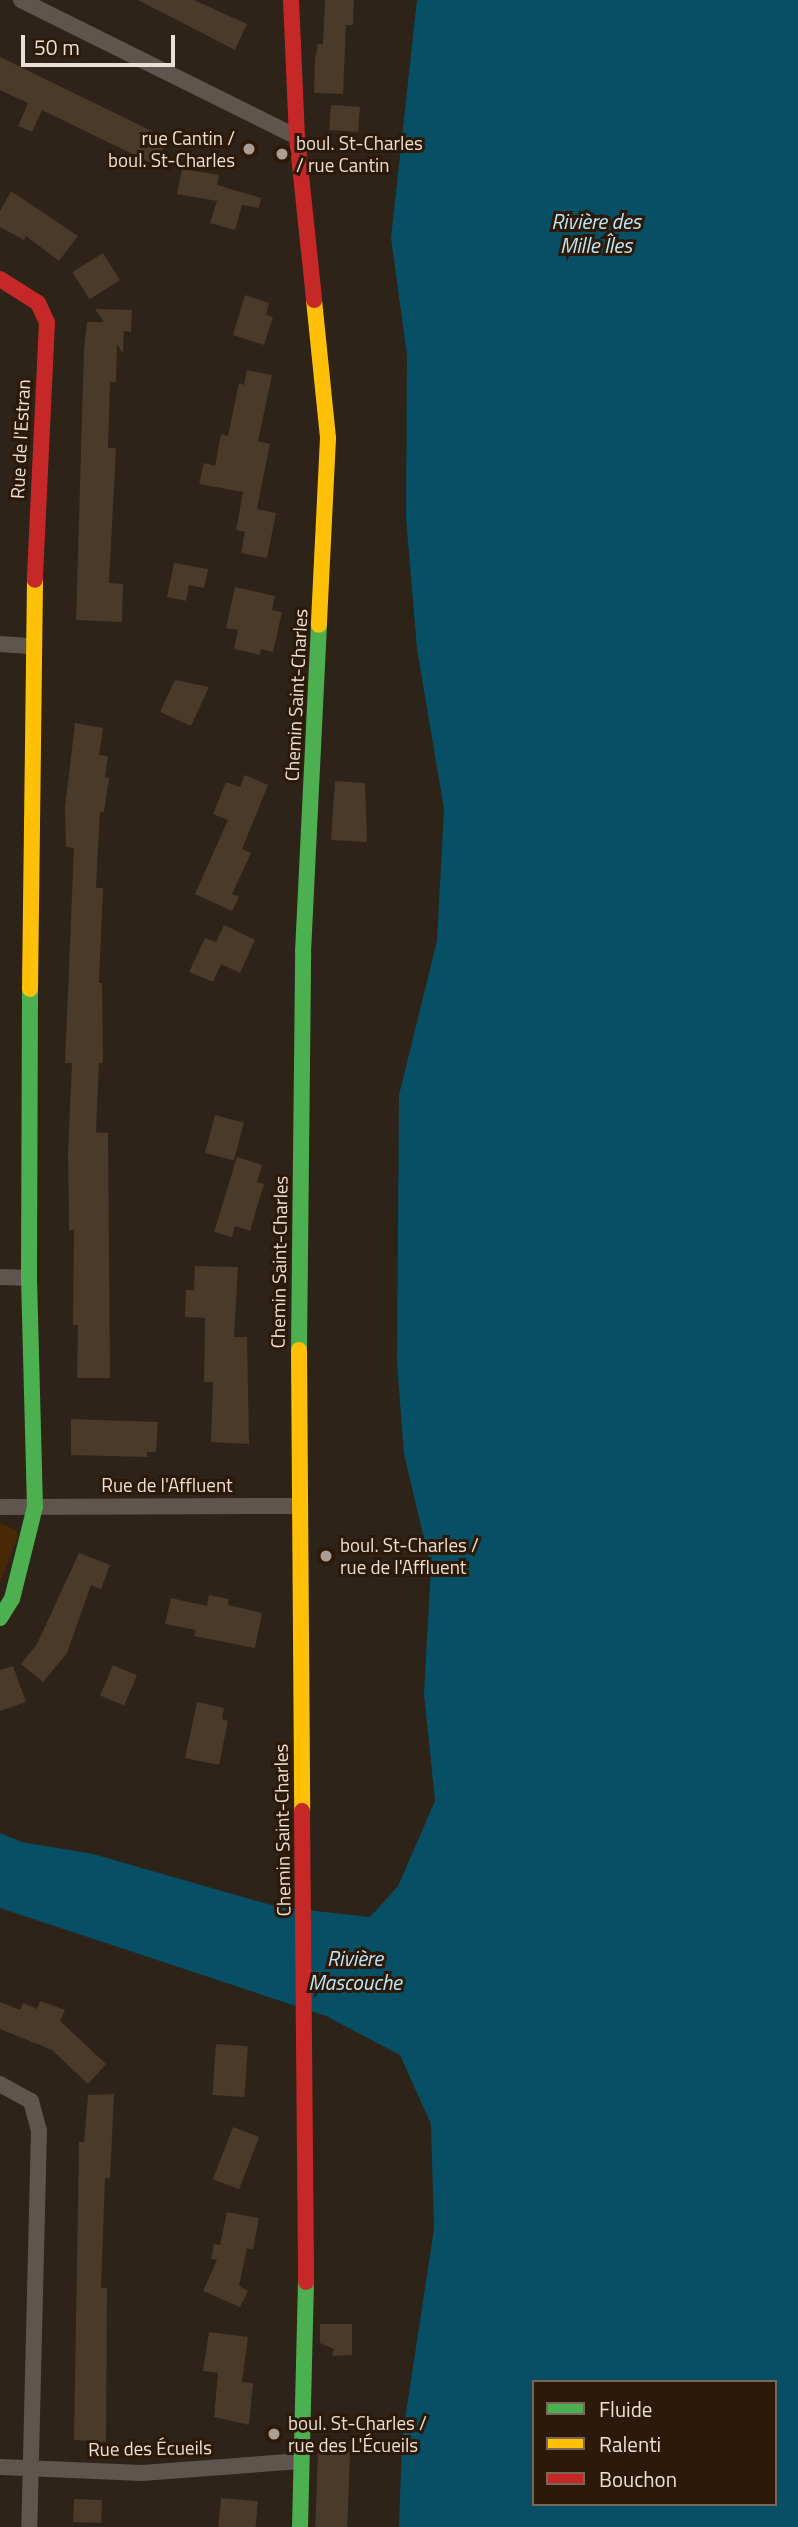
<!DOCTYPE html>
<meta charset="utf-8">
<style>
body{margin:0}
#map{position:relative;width:798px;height:2527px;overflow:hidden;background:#2e2318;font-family:"Titillium Web",sans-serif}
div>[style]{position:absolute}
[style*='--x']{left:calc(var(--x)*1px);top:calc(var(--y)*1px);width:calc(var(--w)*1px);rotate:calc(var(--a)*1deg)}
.green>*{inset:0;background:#492905}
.water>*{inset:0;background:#074f64}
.building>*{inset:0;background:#493a29;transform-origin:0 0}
.street>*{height:16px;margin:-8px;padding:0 8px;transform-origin:8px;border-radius:8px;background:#5e564e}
.fast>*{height:16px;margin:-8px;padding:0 8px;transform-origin:8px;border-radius:8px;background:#4caf50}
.slow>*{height:16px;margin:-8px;padding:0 8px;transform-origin:8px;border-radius:8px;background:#ffc107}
.jam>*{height:16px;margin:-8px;padding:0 8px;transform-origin:8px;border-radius:8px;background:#c62828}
.dots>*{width:19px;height:19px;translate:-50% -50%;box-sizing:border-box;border:4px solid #2c1907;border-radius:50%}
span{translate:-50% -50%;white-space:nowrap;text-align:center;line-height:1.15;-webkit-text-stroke:6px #2c1907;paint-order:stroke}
.poi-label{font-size:19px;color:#ecdfd4}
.right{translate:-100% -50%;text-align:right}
.left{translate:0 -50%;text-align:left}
.street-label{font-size:19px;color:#ecdfd4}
.water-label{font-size:21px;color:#bde7fb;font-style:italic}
.legend{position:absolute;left:532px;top:2380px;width:245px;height:126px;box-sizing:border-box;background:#2c1907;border:2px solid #796859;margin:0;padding:9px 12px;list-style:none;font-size:21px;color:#ecdfd4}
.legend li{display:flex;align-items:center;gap:14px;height:35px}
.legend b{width:35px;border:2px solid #796859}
.scale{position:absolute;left:21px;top:35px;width:154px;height:32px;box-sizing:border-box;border:4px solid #ecdfd4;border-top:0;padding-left:9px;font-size:21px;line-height:24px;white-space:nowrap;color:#ecdfd4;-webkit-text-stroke:5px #2c1907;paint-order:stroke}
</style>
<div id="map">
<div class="green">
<i style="clip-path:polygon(0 1523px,16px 1530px,18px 1536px,0 1583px)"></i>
</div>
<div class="water">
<i style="clip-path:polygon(evenodd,417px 0,798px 0,798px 2527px,399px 2527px,402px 2439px,434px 2229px,431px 2124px,400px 2055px,326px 2016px,0 1908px,0 1833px,22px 1842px,93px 1854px,278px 1907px,370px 1917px,398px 1886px,435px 1801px,424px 1693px,431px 1568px,404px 1454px,397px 1362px,399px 1095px,437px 941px,444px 809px,417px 649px,406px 518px,407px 355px,391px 238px,417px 0,534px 2382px,775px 2382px,775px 2504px,534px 2504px,534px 2382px)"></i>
</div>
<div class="building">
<i style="clip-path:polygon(138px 0,194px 0,247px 24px,235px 50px)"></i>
<i style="clip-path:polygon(325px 0,354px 0,353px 25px,346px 25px,343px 94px,314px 93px,315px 59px,318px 44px,323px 44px)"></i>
<i style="clip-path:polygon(0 57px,168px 139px,155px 165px,42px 110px,32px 132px,18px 126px,28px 103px,0 90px)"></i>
<i style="left:331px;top:105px;width:29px;height:25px;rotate:4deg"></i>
<i style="clip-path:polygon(182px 169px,219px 175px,217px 185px,261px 198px,259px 208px,242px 205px,235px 230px,210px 223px,217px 201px,177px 194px)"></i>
<i style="clip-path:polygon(11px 191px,78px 236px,59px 261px,26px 236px,24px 240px,0 227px,0 211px)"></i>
<i style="left:103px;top:253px;width:32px;height:36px;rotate:58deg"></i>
<i style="clip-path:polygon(245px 295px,269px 303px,266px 315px,273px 317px,264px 345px,233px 335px)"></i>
<i style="clip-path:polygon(95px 309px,132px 310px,131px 332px,124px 331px,123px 354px,117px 344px,116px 382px,110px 382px,108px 448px,116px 448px,109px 583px,123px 584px,122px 622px,76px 620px,84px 349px,87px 322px,104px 322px)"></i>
<i style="clip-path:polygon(247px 370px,272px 375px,258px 441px,270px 444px,257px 509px,276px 513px,267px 558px,241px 553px,245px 532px,236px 530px,243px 492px,199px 484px,204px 463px,215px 466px,221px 434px,228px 436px,239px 383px,244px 385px)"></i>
<i style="clip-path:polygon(174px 563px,208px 569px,204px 588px,189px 585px,186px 601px,167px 597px)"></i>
<i style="clip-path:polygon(235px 587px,275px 596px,272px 610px,282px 612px,273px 652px,261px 649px,260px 655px,234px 649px,238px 630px,226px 628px)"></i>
<i style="clip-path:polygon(175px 680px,209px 687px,191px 726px,160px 712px)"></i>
<i style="clip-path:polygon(75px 723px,103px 728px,99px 755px,108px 756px,105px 777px,109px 778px,104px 812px,100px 812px,96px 888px,103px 888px,99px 983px,102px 983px,103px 1063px,99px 1063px,96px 1132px,108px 1133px,110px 1378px,77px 1378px,78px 1325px,73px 1325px,74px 1230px,69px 1230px,68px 1151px,72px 1063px,65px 1063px,74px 848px,66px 847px,65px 807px)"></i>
<i style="clip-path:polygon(245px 775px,268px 785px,242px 849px,251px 853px,232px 894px,239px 897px,232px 911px,195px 894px,228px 820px,213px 814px,226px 782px,240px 787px)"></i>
<i style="clip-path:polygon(335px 781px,365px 783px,367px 842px,331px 840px)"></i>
<i style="clip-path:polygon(224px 925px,255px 940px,240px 973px,221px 964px,213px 982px,189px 972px,205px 938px,216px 942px)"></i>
<i style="left:215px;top:1115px;width:30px;height:39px;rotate:15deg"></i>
<i style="clip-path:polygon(237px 1157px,262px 1165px,257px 1182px,264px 1184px,250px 1231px,235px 1226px,232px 1237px,214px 1232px)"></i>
<i style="clip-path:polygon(195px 1266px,238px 1267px,234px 1337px,247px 1337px,249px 1444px,211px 1442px,213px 1382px,204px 1382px,205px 1318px,185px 1317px,186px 1290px,194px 1290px)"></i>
<i style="clip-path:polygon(71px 1419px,158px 1422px,156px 1452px,147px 1452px,147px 1457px,71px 1455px)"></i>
<i style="clip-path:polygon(79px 1553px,110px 1565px,101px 1589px,91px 1585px,67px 1653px,43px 1682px,21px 1664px,37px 1644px)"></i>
<i style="clip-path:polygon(209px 1595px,229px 1599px,228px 1605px,262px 1613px,255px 1648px,194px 1636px,196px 1630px,165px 1624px,171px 1598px,207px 1606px)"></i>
<i style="left:113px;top:1665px;width:26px;height:33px;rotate:23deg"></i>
<i style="clip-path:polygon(13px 1666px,26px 1702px,0 1711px,0 1670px)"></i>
<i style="clip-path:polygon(197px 1702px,224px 1708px,222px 1719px,228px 1721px,219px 1765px,185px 1758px)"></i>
<i style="clip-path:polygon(40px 2001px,65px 2010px,60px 2021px,106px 2064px,88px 2084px,52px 2050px,0 2029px,0 2002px,20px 2010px,23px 2003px,37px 2009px)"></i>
<i style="left:216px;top:2044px;width:32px;height:51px;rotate:4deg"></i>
<i style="clip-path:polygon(114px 2094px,110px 2178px,105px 2178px,101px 2288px,107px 2288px,106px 2442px,74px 2440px,79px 2142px,84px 2142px,88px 2095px)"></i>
<i style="left:233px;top:2127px;width:28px;height:56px;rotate:21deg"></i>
<i style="clip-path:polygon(227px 2212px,259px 2218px,253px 2250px,247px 2248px,239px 2286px,248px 2291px,240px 2307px,203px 2291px,217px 2260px,211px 2259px,214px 2244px,220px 2245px)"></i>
<i style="clip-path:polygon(320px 2324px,352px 2324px,352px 2355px,332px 2356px,334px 2349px,320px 2343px)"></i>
<i style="clip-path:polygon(209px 2332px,248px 2337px,242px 2382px,253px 2383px,249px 2425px,214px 2417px,218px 2373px,203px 2371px)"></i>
<i style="left:318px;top:2450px;width:32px;height:77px;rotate:2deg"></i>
<i style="left:221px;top:2498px;width:37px;height:29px;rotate:5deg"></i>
<i style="left:74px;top:2499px;width:28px;height:23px;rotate:2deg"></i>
</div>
<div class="street">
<i style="--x:21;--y:0;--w:308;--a:26.4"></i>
<i style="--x:0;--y:644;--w:32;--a:4"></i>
<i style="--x:0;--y:1277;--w:29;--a:2"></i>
<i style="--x:0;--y:1507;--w:298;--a:-0.2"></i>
<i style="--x:0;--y:2084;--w:35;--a:29"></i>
<i style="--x:31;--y:2101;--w:30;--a:75"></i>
<i style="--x:39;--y:2130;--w:397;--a:91.4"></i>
<i style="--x:0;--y:2467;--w:142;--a:2.4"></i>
<i style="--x:142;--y:2473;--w:159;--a:-4.3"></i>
</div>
<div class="fast">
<i style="--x:299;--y:1350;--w:398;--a:-89.4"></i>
<i style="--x:303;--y:952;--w:327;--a:-87.2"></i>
<i style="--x:0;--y:1618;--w:22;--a:-58"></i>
<i style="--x:12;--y:1599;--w:95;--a:-76"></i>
<i style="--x:35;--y:1507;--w:229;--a:-91.5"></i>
<i style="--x:29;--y:1278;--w:289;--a:-89.8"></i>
<i style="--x:300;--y:2527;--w:245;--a:-88.6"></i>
</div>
<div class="slow">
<i style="--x:314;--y:300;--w:139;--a:84.2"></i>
<i style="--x:328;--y:438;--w:187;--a:92.8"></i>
<i style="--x:30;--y:989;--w:409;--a:-89.3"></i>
<i style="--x:299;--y:1350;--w:461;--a:89.6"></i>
</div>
<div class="jam">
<i style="--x:291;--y:0;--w:137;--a:87.5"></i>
<i style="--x:297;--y:137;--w:164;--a:84"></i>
<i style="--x:0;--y:279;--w:45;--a:32.3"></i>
<i style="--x:38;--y:303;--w:21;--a:65"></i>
<i style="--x:47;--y:322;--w:258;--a:92.7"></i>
<i style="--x:302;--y:1811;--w:471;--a:89.5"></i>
</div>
<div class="dots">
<i style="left:249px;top:149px;background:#aa9d92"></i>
<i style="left:282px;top:154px;background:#aa9d92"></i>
<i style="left:326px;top:1556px;background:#aa9d92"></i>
<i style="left:274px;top:2434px;background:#aa9d92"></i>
</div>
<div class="poi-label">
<span class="right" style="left:235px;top:149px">rue Cantin /<br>boul. St-Charles</span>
<span class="left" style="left:296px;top:154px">boul. St-Charles<br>/ rue Cantin</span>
<span class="left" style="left:340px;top:1556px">boul. St-Charles /<br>rue de l'Affluent</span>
<span class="left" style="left:288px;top:2434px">boul. St-Charles /<br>rue des L'Écueils</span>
</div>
<div class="street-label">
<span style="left:20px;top:439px;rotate:-87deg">Rue de l'Estran</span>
<span style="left:296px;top:695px;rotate:-87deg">Chemin Saint-Charles</span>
<span style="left:279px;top:1262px;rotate:-89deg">Chemin Saint-Charles</span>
<span style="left:167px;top:1485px">Rue de l'Affluent</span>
<span style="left:282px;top:1830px;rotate:-91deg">Chemin Saint-Charles</span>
<span style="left:150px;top:2448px;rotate:-1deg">Rue des Écueils</span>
</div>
<div class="water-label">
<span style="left:596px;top:233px">Rivière des<br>Mille Îles</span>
<span style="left:355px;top:1970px">Rivière<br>Mascouche</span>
</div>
<ul class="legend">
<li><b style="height:9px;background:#4caf50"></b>Fluide</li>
<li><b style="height:9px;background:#ffc107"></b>Ralenti</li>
<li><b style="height:9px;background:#c62828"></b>Bouchon</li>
</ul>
<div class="scale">50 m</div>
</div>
